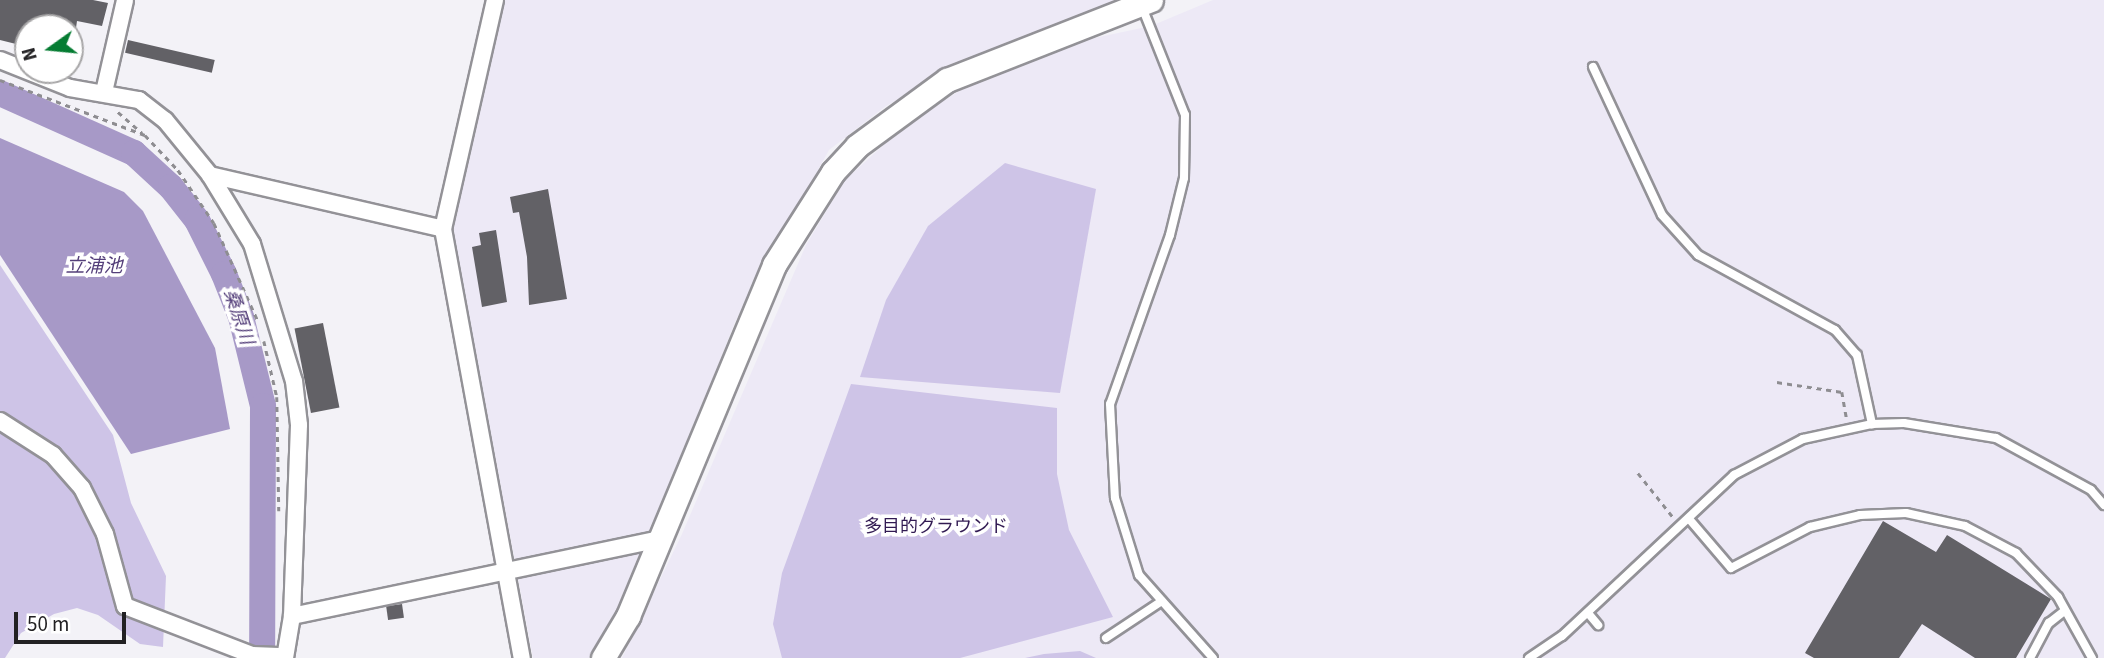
<!DOCTYPE html>
<meta charset="utf-8">
<style>
body{margin:0}
#map{position:relative;width:2104px;height:658px;overflow:hidden;background:#f3f2f7;font-family:"Source Sans 3","Noto Sans JP",sans-serif}
div>[style]{position:absolute}
[style*='--x']{left:calc(var(--x)*1px);top:calc(var(--y)*1px);width:calc(var(--w)*1px);rotate:calc(var(--a)*1deg)}
.built>*{inset:0;background:#ede9f6}
.green>*{inset:0;background:#cec4e7}
.water>*{inset:0;background:#a799c7}
.river>*{height:26px;margin:-13px;padding:0 13px;transform-origin:13px;border-radius:13px;background:#a799c7}
.building>*{inset:0;background:#626166;transform-origin:0 0}
.path>*{height:2.5px;margin-top:-1.25px;transform-origin:0;background:repeating-linear-gradient(90deg,#8e8d91 0 5px,transparent 0 10px)}
.roads{filter:drop-shadow(2px 0 #939297) drop-shadow(-2px 0 #939297) drop-shadow(0 2px #939297) drop-shadow(0 -2px #939297)}
.lane>*{height:8px;margin:-4px;padding:0 4px;transform-origin:4px;border-radius:4px;background:#fff}
.street>*{height:16px;margin:-8px;padding:0 8px;transform-origin:8px;border-radius:8px;background:#fff}
.secondary>*{height:23px;margin:-11.5px;padding:0 11.5px;transform-origin:11.5px;border-radius:11.5px;background:#fff}
span{translate:-50% -50%;white-space:nowrap;text-align:center;line-height:1.15;-webkit-text-stroke:7px #fff;paint-order:stroke}
.park-label{font-size:18px;color:#311a52}
.water-label{font-size:19px;color:#543f7a;font-style:italic}
.north{position:absolute;left:14px;top:14px;width:70px;height:70px;box-sizing:border-box;background:#fff;border:2px solid #a7a6a7;border-radius:50%;rotate:255deg;font-size:19px;font-weight:700;line-height:28px;text-align:center;color:#222123}
.north::after{content:'';display:block;margin:auto;width:24px;height:32px;background:#057c32;clip-path:polygon(50% 0,100% 100%,50% 72%,0 100%)}
.scale{position:absolute;left:14px;top:612px;width:112px;height:32px;box-sizing:border-box;border:4px solid #222123;border-top:0;padding-left:9px;font-size:21px;line-height:24px;white-space:nowrap;color:#222123;-webkit-text-stroke:5px #fff;paint-order:stroke}
</style>
<div id="map">
<div class="built">
<i style="clip-path:polygon(505px 0,1122px 0,994px 48px,886px 106px,829px 150px,735px 322px,647px 549px,615px 618px,589px 658px,533px 658px,453px 230px)"></i>
<i style="clip-path:polygon(1213px 0,2104px 0,2104px 658px,622px 658px,682px 534px,806px 245px,845px 180px,910px 121px,976px 81px,1085px 40px,1151px 26px)"></i>
</div>
<div class="green">
<i style="clip-path:polygon(1005px 163px,1096px 189px,1060px 393px,860px 377px,886px 300px,928px 226px)"></i>
<i style="clip-path:polygon(0 265px,113px 435px,131px 503px,166px 576px,163px 647px,140px 644px,98px 615px,77px 608px,54px 614px,21px 633px,5px 658px,0 658px)"></i>
<i style="clip-path:polygon(851px 384px,1057px 408px,1057px 474px,1069px 530px,1113px 617px,960px 658px,782px 658px,773px 624px,782px 573px)"></i>
<i style="clip-path:polygon(1080px 651px,1096px 658px,1025px 658px,1044px 654px)"></i>
</div>
<div class="water">
<i style="clip-path:polygon(0 138px,124px 192px,143px 211px,215px 348px,230px 429px,131px 454px,0 255px)"></i>
</div>
<div class="river">
<i style="--x:0;--y:93;--w:147;--a:24.1"></i>
<i style="--x:134;--y:153;--w:50;--a:42.6"></i>
<i style="--x:171;--y:187;--w:42;--a:51.8"></i>
<i style="--x:197;--y:220;--w:60;--a:63.4"></i>
<i style="--x:224;--y:274;--w:46;--a:68.4"></i>
<i style="--x:241;--y:317;--w:92;--a:76.1"></i>
<i style="--x:263;--y:406;--w:252;--a:90.2"></i>
</div>
<div class="building">
<i style="clip-path:polygon(0 0,93px 0,108px 3px,102px 26px,77px 21px,76px 28px,28px 28px,28px 47px,0 40px)"></i>
<i style="left:128px;top:40px;width:89px;height:13px;rotate:13deg"></i>
<i style="clip-path:polygon(548px 189px,567px 299px,529px 305px,527px 257px,519px 212px,513px 213px,510px 197px)"></i>
<i style="clip-path:polygon(496px 230px,507px 302px,482px 307px,472px 247px,481px 245px,479px 233px)"></i>
<i style="left:323px;top:323px;width:86px;height:29px;rotate:79deg"></i>
<i style="clip-path:polygon(1883px 521px,1936px 552px,1947px 535px,2051px 599px,2016px 658px,1975px 658px,1922px 624px,1899px 658px,1814px 658px,1805px 653px)"></i>
<i style="left:402px;top:604px;width:14px;height:16px;rotate:82deg"></i>
</div>
<div class="path">
<i style="--x:0;--y:80;--w:155;--a:20.8"></i>
<i style="--x:145;--y:135;--w:48;--a:46.7"></i>
<i style="--x:178;--y:170;--w:64;--a:55.8"></i>
<i style="--x:214;--y:223;--w:107;--a:65.8"></i>
<i style="--x:118;--y:112;--w:32;--a:41"></i>
<i style="--x:264;--y:341;--w:57;--a:76.9"></i>
<i style="--x:277;--y:397;--w:114;--a:89"></i>
<i style="--x:1777;--y:382;--w:66;--a:8.7"></i>
<i style="--x:1842;--y:392;--w:28;--a:80"></i>
<i style="--x:1638;--y:473;--w:56;--a:51.5"></i>
</div>
<div class="roads">
<div class="lane">
<i style="--x:1142;--y:7;--w:116;--a:68.3"></i>
<i style="--x:1185;--y:115;--w:63;--a:90.9"></i>
<i style="--x:1184;--y:178;--w:59;--a:103.8"></i>
<i style="--x:1170;--y:235;--w:179;--a:109.5"></i>
<i style="--x:1110;--y:404;--w:94;--a:87"></i>
<i style="--x:1115;--y:498;--w:81;--a:72.7"></i>
<i style="--x:1139;--y:575;--w:111;--a:48.3"></i>
<i style="--x:1593;--y:67;--w:163;--a:65"></i>
<i style="--x:1662;--y:215;--w:54;--a:48"></i>
<i style="--x:1698;--y:255;--w:156;--a:28.7"></i>
<i style="--x:1835;--y:330;--w:33;--a:49"></i>
<i style="--x:1857;--y:355;--w:71;--a:77.7"></i>
<i style="--x:1690;--y:520;--w:63;--a:49.5"></i>
<i style="--x:1731;--y:568;--w:89;--a:-27.4"></i>
<i style="--x:1810;--y:527;--w:51;--a:-13.5"></i>
<i style="--x:1860;--y:515;--w:46;--a:-2.5"></i>
<i style="--x:1906;--y:513;--w:60;--a:12.4"></i>
<i style="--x:1965;--y:526;--w:58;--a:27.9"></i>
<i style="--x:2016;--y:553;--w:61;--a:46.3"></i>
<i style="--x:2058;--y:597;--w:70;--a:60.9"></i>
<i style="--x:1588;--y:613;--w:16;--a:50"></i>
<i style="--x:1106;--y:638;--w:67;--a:-33.5"></i>
<i style="--x:1529;--y:658;--w:40;--a:-34"></i>
<i style="--x:1562;--y:636;--w:236;--a:-43.1"></i>
<i style="--x:1734;--y:475;--w:78;--a:-27.6"></i>
<i style="--x:1803;--y:439;--w:71;--a:-12.3"></i>
<i style="--x:1872;--y:424;--w:32;--a:-2"></i>
<i style="--x:1904;--y:423;--w:93;--a:9.3"></i>
<i style="--x:1996;--y:438;--w:108;--a:28.7"></i>
<i style="--x:2091;--y:490;--w:20;--a:49"></i>
<i style="--x:2030;--y:658;--w:40;--a:-62"></i>
<i style="--x:2049;--y:623;--w:18;--a:-38"></i>
</div>
<div class="street">
<i style="--x:495;--y:0;--w:235;--a:102.8"></i>
<i style="--x:443;--y:229;--w:436;--a:79.6"></i>
<i style="--x:0;--y:60;--w:75;--a:21.8"></i>
<i style="--x:70;--y:88;--w:70;--a:9.9"></i>
<i style="--x:139;--y:100;--w:33;--a:38"></i>
<i style="--x:165;--y:120;--w:71;--a:50.7"></i>
<i style="--x:210;--y:175;--w:81;--a:58.7"></i>
<i style="--x:252;--y:244;--w:143;--a:73"></i>
<i style="--x:294;--y:381;--w:44;--a:83.5"></i>
<i style="--x:299;--y:425;--w:191;--a:92.1"></i>
<i style="--x:292;--y:616;--w:43;--a:99.5"></i>
<i style="--x:104;--y:92;--w:94;--a:-77.1"></i>
<i style="--x:210;--y:175;--w:239;--a:13"></i>
<i style="--x:0;--y:421;--w:63;--a:32.7"></i>
<i style="--x:53;--y:455;--w:44;--a:48.7"></i>
<i style="--x:82;--y:488;--w:51;--a:63.4"></i>
<i style="--x:105;--y:534;--w:75;--a:74.5"></i>
<i style="--x:125;--y:606;--w:136;--a:21.1"></i>
<i style="--x:252;--y:655;--w:33;--a:2"></i>
<i style="--x:292;--y:616;--w:375;--a:-11.8"></i>
</div>
<div class="secondary">
<i style="--x:603;--y:658;--w:49;--a:-59.2"></i>
<i style="--x:628;--y:616;--w:380;--a:-67.4"></i>
<i style="--x:774;--y:265;--w:110;--a:-57.6"></i>
<i style="--x:833;--y:172;--w:35;--a:-47"></i>
<i style="--x:857;--y:146;--w:112;--a:-36.3"></i>
<i style="--x:947;--y:80;--w:219;--a:-21.4"></i>
</div>
</div>
<div class="park-label">
<span style="left:936px;top:527px">多目的グラウンド</span>
</div>
<div class="water-label">
<span style="left:94px;top:267px">立浦池</span>
<span style="left:238px;top:317px;rotate:72deg">桑原川</span>
</div>
<div class="north">N</div>
<div class="scale">50 m</div>
</div>
